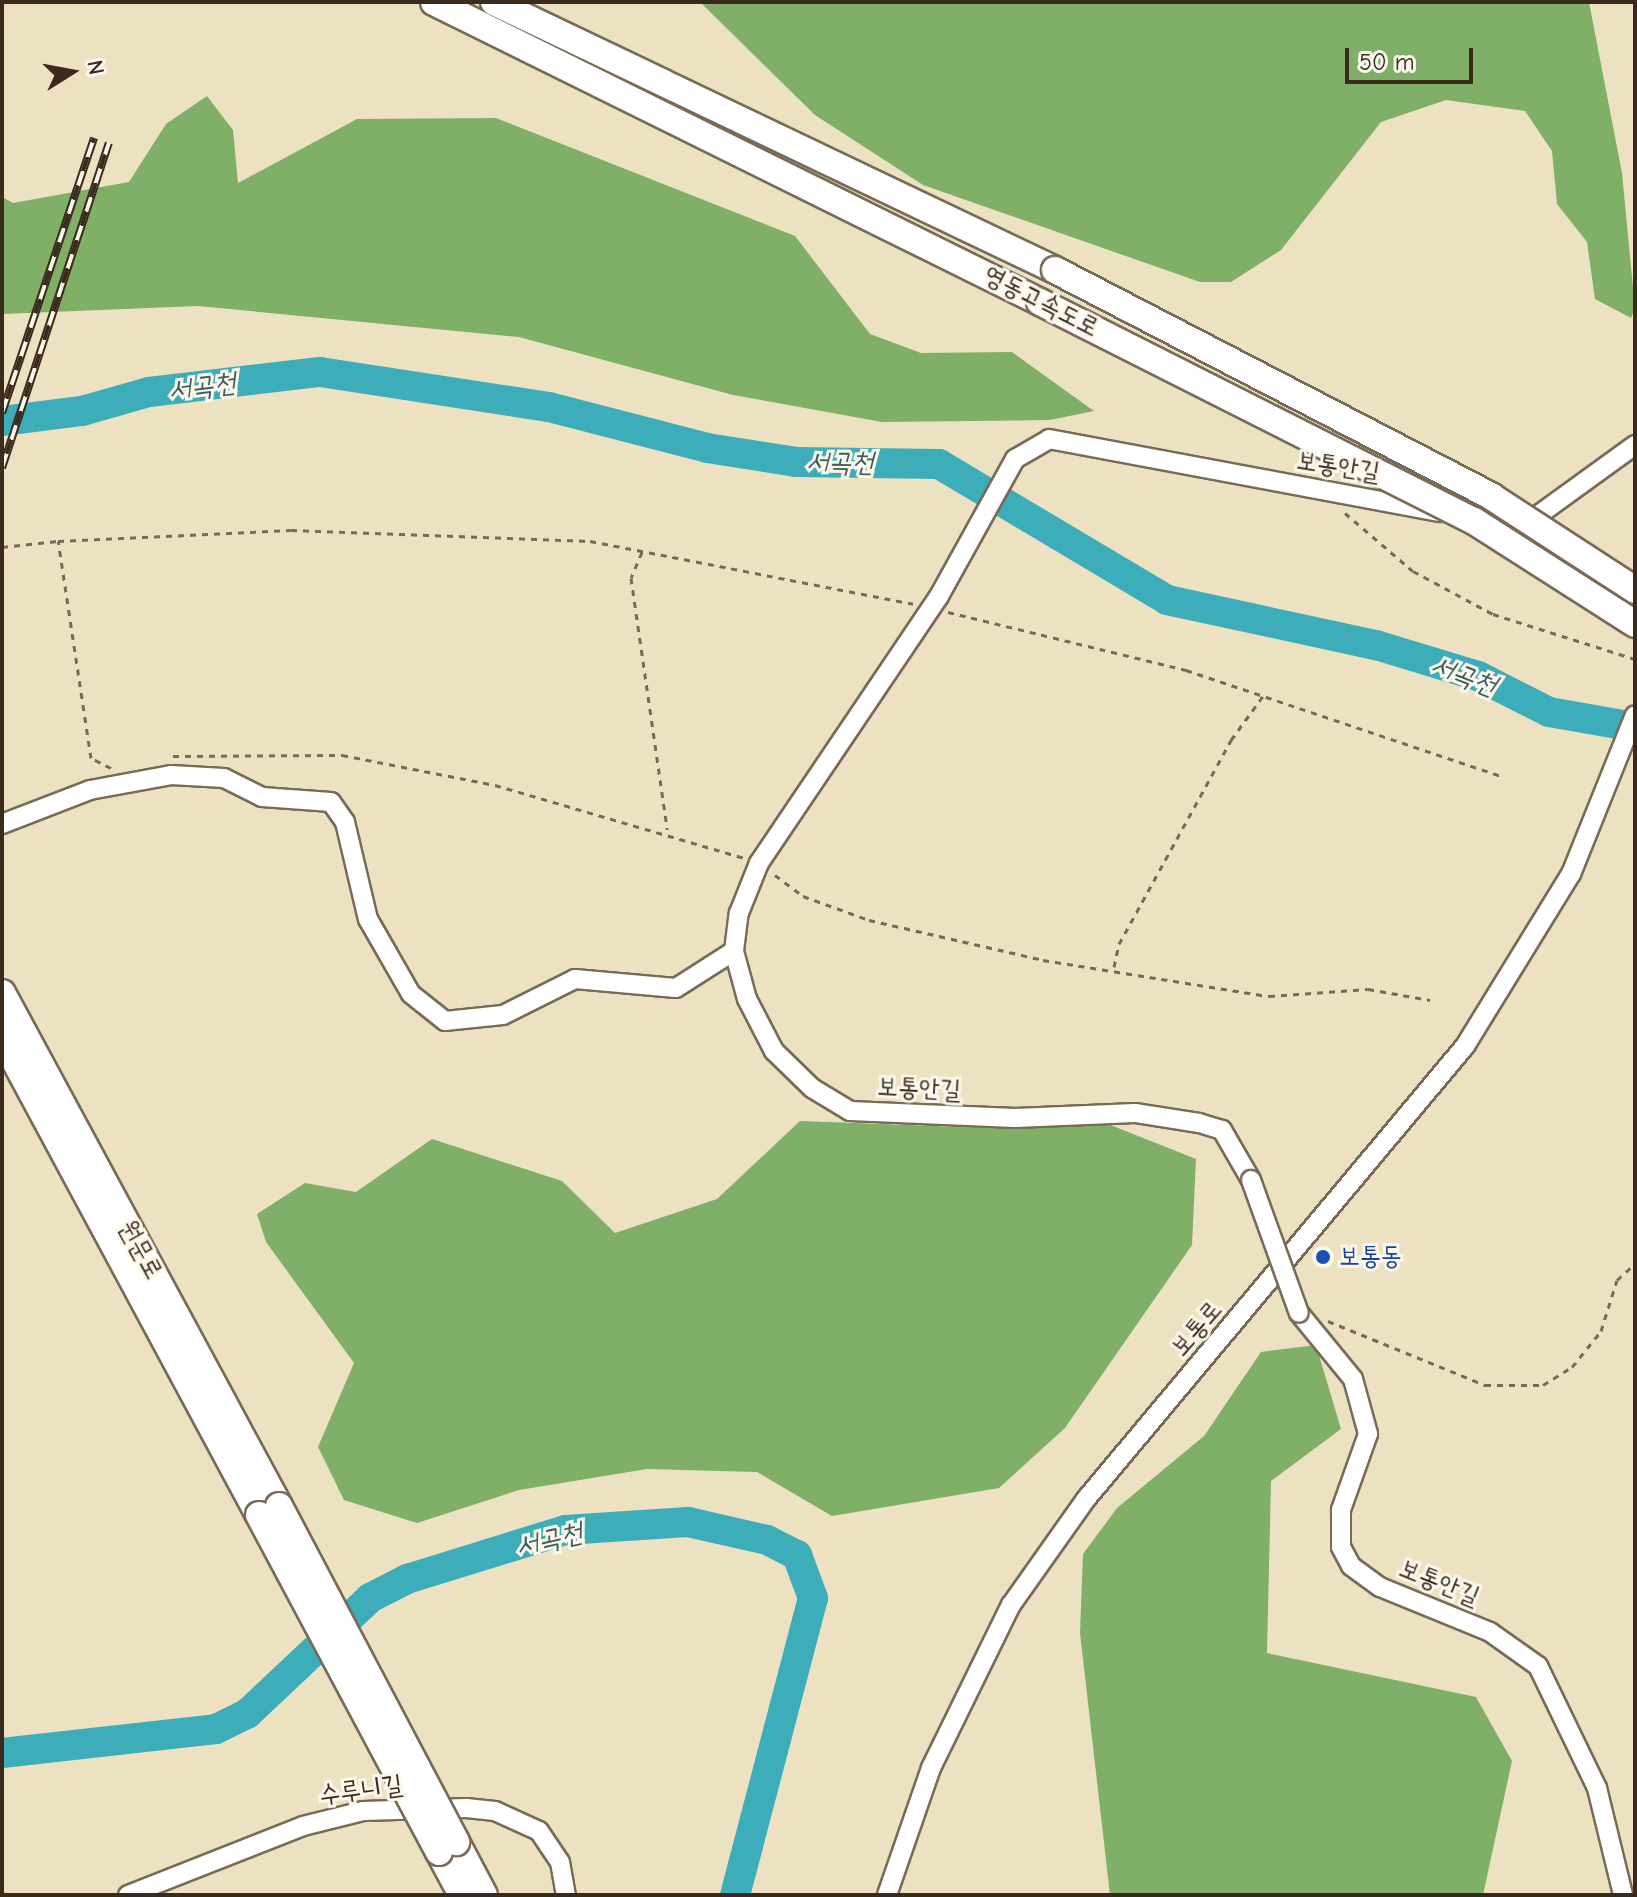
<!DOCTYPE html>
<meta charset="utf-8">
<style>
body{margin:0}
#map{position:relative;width:1637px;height:1897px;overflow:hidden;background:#ece2c2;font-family:"Comic Neue","Poor Story",sans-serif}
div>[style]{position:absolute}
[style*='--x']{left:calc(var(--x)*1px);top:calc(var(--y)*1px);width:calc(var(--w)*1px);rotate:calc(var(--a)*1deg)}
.forest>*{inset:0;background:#80af68}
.river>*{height:30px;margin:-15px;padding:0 15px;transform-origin:15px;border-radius:15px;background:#3dadb9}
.path>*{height:3px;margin-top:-1.5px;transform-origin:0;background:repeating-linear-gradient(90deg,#796a57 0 6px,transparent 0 12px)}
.roads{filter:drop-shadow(2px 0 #796a57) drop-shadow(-2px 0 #796a57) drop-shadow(0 2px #796a57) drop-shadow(0 -2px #796a57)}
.minor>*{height:18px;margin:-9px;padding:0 9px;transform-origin:9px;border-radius:9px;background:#fff}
.highway>*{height:26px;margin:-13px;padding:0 13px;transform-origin:13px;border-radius:13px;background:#fff}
.rail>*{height:8px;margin-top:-4px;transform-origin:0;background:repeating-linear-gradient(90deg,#fbf7ec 0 15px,#3b2a1e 0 30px);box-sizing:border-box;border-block:2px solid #3b2a1e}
.bridges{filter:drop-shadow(2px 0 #796a57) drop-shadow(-2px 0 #796a57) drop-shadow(0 2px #796a57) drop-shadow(0 -2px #796a57)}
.minor-bridge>*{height:18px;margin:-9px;padding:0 9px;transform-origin:9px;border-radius:9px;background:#fff}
.highway-bridge>*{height:26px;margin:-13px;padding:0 13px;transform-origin:13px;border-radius:13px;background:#fff}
.dots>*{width:22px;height:22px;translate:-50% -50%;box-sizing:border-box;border:4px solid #fbf7ec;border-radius:50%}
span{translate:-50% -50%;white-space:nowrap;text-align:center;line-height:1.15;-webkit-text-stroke:6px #fbf7ec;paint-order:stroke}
.street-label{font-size:26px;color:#3b2a1e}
.transit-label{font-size:26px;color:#164399}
.left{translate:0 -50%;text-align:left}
.water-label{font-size:28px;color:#3c5e5c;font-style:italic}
.frame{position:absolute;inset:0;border:4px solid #3b2a1e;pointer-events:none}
.north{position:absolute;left:32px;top:32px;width:80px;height:80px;-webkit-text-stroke:6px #fbf7ec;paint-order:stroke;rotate:79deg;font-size:22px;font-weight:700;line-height:32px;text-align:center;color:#3b2a1e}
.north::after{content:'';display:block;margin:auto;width:28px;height:36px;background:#3b2a1e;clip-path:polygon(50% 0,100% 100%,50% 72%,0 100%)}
.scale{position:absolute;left:1345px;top:48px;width:128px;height:36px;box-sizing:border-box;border:4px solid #3b2a1e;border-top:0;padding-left:10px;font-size:24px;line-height:28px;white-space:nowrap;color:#3b2a1e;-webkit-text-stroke:6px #fbf7ec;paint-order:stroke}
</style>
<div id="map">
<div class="forest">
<i style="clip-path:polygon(700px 2px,1589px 2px,1622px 173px,1635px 308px,1631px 318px,1595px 299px,1587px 242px,1557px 204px,1552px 151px,1525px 111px,1446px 100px,1381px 122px,1281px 250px,1231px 282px,1200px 282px,923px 185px,815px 115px)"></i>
<i style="clip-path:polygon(207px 96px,233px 130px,238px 183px,357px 119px,496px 118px,795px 236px,870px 334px,921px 353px,1012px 352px,1094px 411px,1050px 420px,882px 422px,733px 395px,519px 337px,198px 306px,2px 314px,2px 197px,13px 203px,129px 182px,166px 124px)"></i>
<i style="clip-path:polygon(1098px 1120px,1196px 1159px,1192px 1245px,1065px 1428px,999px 1488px,832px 1516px,757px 1472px,647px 1469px,519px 1490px,417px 1523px,344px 1500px,318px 1447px,354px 1363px,266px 1242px,257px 1214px,305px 1183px,356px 1192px,432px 1139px,562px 1181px,615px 1233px,717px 1199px,800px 1121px,992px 1128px)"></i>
<i style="clip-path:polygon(1316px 1345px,1341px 1429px,1271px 1481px,1267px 1653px,1476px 1697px,1512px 1761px,1483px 1895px,1110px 1895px,1080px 1633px,1083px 1554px,1117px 1508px,1204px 1436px,1261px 1352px)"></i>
</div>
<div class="river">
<i style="--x:2;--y:421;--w:81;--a:-7.1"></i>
<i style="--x:82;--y:411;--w:70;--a:-15.8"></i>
<i style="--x:149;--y:392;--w:172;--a:-6.7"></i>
<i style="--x:320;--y:372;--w:232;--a:8.7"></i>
<i style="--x:549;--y:407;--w:163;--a:14.5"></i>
<i style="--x:707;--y:448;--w:90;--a:8.9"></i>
<i style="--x:796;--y:462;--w:143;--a:0.8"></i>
<i style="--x:939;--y:464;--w:265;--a:30.8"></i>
<i style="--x:1167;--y:600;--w:214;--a:12.2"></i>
<i style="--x:1376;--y:645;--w:107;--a:16.9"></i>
<i style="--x:1478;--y:676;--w:80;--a:26.9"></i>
<i style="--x:1549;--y:712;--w:87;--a:9.9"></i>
<i style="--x:2;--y:1753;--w:215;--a:-6.4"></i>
<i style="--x:216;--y:1729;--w:34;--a:-26"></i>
<i style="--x:247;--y:1714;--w:169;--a:-43.3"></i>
<i style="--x:370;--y:1598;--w:42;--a:-27.2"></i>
<i style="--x:407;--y:1579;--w:165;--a:-17.2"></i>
<i style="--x:565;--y:1530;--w:123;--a:-3.7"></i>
<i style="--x:688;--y:1522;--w:81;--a:12.8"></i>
<i style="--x:767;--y:1540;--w:34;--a:27"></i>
<i style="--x:797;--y:1555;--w:46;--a:69.6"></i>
<i style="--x:813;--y:1598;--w:307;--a:104.7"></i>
</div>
<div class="path">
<i style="--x:1345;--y:513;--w:89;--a:40.5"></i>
<i style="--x:1413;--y:571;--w:91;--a:28.3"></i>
<i style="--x:1493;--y:614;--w:149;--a:17.6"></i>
<i style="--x:2;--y:547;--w:56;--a:-6.1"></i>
<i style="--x:642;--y:552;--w:28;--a:113"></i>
<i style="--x:631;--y:578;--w:254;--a:81.8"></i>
<i style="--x:948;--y:612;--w:245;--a:13.7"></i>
<i style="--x:1186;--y:670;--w:336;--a:18.6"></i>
<i style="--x:173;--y:756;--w:169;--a:-0.3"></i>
<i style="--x:342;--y:755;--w:156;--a:11.1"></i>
<i style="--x:495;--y:785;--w:259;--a:16.3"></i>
<i style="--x:111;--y:768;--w:22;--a:-153"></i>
<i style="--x:91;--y:758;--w:219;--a:-98.6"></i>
<i style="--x:58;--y:541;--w:233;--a:-2.7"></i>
<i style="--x:291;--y:530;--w:299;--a:2.1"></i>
<i style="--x:590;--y:541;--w:329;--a:11"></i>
<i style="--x:775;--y:875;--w:35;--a:37"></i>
<i style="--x:803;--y:896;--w:70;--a:20"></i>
<i style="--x:869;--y:920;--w:179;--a:12.9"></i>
<i style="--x:1043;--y:960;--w:229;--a:9.1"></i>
<i style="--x:1269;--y:996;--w:99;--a:-4"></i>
<i style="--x:1368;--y:989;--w:63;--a:10.1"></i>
<i style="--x:1114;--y:967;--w:24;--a:-78"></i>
<i style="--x:1119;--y:944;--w:233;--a:-61.2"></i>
<i style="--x:1231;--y:740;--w:54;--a:-54"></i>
<i style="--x:1328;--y:1321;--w:170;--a:22.2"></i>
<i style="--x:1485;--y:1385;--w:58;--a:0"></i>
<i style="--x:1543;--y:1385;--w:34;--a:-32"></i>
<i style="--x:1572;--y:1367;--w:46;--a:-51.1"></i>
<i style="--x:1601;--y:1331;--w:53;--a:-72.6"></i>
<i style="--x:1617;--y:1280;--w:24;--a:-42"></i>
</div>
<div class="roads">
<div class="minor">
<i style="--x:1483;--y:523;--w:18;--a:13"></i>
<i style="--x:1501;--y:527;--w:38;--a:-17"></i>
<i style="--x:1537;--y:516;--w:121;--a:-35.9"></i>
<i style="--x:2;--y:824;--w:94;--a:-21.1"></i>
<i style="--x:90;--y:790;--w:82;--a:-10.5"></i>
<i style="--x:171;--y:775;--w:53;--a:3.2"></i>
<i style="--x:224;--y:778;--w:42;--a:26.6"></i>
<i style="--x:262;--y:797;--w:69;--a:4.1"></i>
<i style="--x:331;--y:802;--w:24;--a:55"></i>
<i style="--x:345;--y:822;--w:100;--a:76.7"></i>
<i style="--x:368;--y:919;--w:86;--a:60.2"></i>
<i style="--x:411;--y:994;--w:43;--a:38.5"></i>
<i style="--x:445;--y:1021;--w:58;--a:-5.9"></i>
<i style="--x:503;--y:1015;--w:80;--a:-26.6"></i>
<i style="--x:575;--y:979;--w:101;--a:5.1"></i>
<i style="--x:676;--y:988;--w:69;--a:-32.5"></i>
<i style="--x:1251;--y:1180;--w:58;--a:-120.1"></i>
<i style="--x:1222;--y:1130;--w:24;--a:-163"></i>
<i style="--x:1199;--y:1123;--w:65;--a:-171.1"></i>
<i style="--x:1135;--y:1113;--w:120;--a:177.6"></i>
<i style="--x:1015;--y:1118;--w:165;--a:-177.6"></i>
<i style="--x:850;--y:1111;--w:44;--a:-148.8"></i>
<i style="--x:812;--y:1088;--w:53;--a:-135.8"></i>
<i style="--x:774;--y:1051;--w:59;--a:-117.4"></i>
<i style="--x:747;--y:999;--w:50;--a:-105.2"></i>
<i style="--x:734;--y:951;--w:38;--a:-83"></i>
<i style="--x:739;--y:913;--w:54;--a:-68.2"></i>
<i style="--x:759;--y:863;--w:320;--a:-56"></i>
<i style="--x:938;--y:598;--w:159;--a:-61"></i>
<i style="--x:1015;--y:459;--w:39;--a:-30"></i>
<i style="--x:1049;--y:439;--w:397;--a:10.6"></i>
<i style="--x:1299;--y:1313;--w:85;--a:50.7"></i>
<i style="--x:1353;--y:1379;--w:57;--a:74.7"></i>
<i style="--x:1368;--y:1434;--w:81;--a:109.6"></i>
<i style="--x:1341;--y:1510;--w:37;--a:90"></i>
<i style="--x:1341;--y:1547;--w:21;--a:62"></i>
<i style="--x:1351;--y:1566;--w:36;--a:36"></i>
<i style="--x:1380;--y:1587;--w:119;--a:22.2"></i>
<i style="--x:1490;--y:1632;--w:59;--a:35.3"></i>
<i style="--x:1538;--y:1666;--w:136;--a:64.2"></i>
<i style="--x:1597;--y:1788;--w:110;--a:76.3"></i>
<i style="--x:128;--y:1895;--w:188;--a:-21.5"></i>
<i style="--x:303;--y:1826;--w:62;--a:-14"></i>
<i style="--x:363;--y:1811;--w:103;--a:-1.7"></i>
<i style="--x:466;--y:1808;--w:29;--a:6"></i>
<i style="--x:495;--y:1811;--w:48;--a:24.4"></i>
<i style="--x:539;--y:1831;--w:37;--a:56"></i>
<i style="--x:560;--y:1862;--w:34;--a:80"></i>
<i style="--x:887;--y:1895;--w:134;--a:-70.9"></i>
<i style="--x:931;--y:1768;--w:182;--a:-63.9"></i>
<i style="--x:1011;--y:1605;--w:130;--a:-54.7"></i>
<i style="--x:1086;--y:1499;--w:591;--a:-50.08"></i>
<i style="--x:1465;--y:1046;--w:202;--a:-58.4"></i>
<i style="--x:1571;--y:874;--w:171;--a:-68.1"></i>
</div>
<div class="highway">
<i style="--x:434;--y:2;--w:676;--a:26.34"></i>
<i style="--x:494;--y:2;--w:622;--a:25.53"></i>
<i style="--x:2;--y:993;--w:583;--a:61.63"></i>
<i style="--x:2;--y:1037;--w:543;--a:61.73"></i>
<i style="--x:456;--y:1842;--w:60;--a:62.2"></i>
<i style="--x:439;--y:1852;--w:49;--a:61.9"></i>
</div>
</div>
<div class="rail">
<i style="--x:2;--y:413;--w:290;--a:-71.5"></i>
<i style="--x:2;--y:468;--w:342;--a:-71.8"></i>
</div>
<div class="bridges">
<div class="minor-bridge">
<i style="--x:1251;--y:1180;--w:141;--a:70.2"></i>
</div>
<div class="highway-bridge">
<i style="--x:1055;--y:270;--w:492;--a:27.4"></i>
<i style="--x:1492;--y:497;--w:171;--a:33"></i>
<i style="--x:1040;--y:302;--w:486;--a:26.8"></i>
<i style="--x:1474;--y:521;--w:191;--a:32.6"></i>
<i style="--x:279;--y:1506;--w:380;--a:62.2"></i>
<i style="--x:259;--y:1515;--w:382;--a:61.9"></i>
</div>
</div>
<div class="dots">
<i style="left:1323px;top:1257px;background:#1a4fb4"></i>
</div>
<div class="street-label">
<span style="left:1041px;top:302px;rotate:27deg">영동고속도로</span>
<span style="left:1338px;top:467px;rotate:9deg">보통안길</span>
<span style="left:919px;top:1089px;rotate:3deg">보통안길</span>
<span style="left:140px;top:1250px;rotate:61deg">원문로</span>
<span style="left:1197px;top:1329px;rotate:-49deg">보통로</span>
<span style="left:1439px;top:1583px;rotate:22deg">보통안길</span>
<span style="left:361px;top:1791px;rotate:-8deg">수루니길</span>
</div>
<div class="transit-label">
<span class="left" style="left:1339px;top:1257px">보통동</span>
</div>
<div class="water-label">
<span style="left:202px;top:386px;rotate:-7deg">서곡천</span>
<span style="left:840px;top:462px;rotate:1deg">서곡천</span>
<span style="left:1464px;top:675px;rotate:21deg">서곡천</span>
<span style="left:549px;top:1539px;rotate:-13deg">서곡천</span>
</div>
<div class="frame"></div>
<div class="north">N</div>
<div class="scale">50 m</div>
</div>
